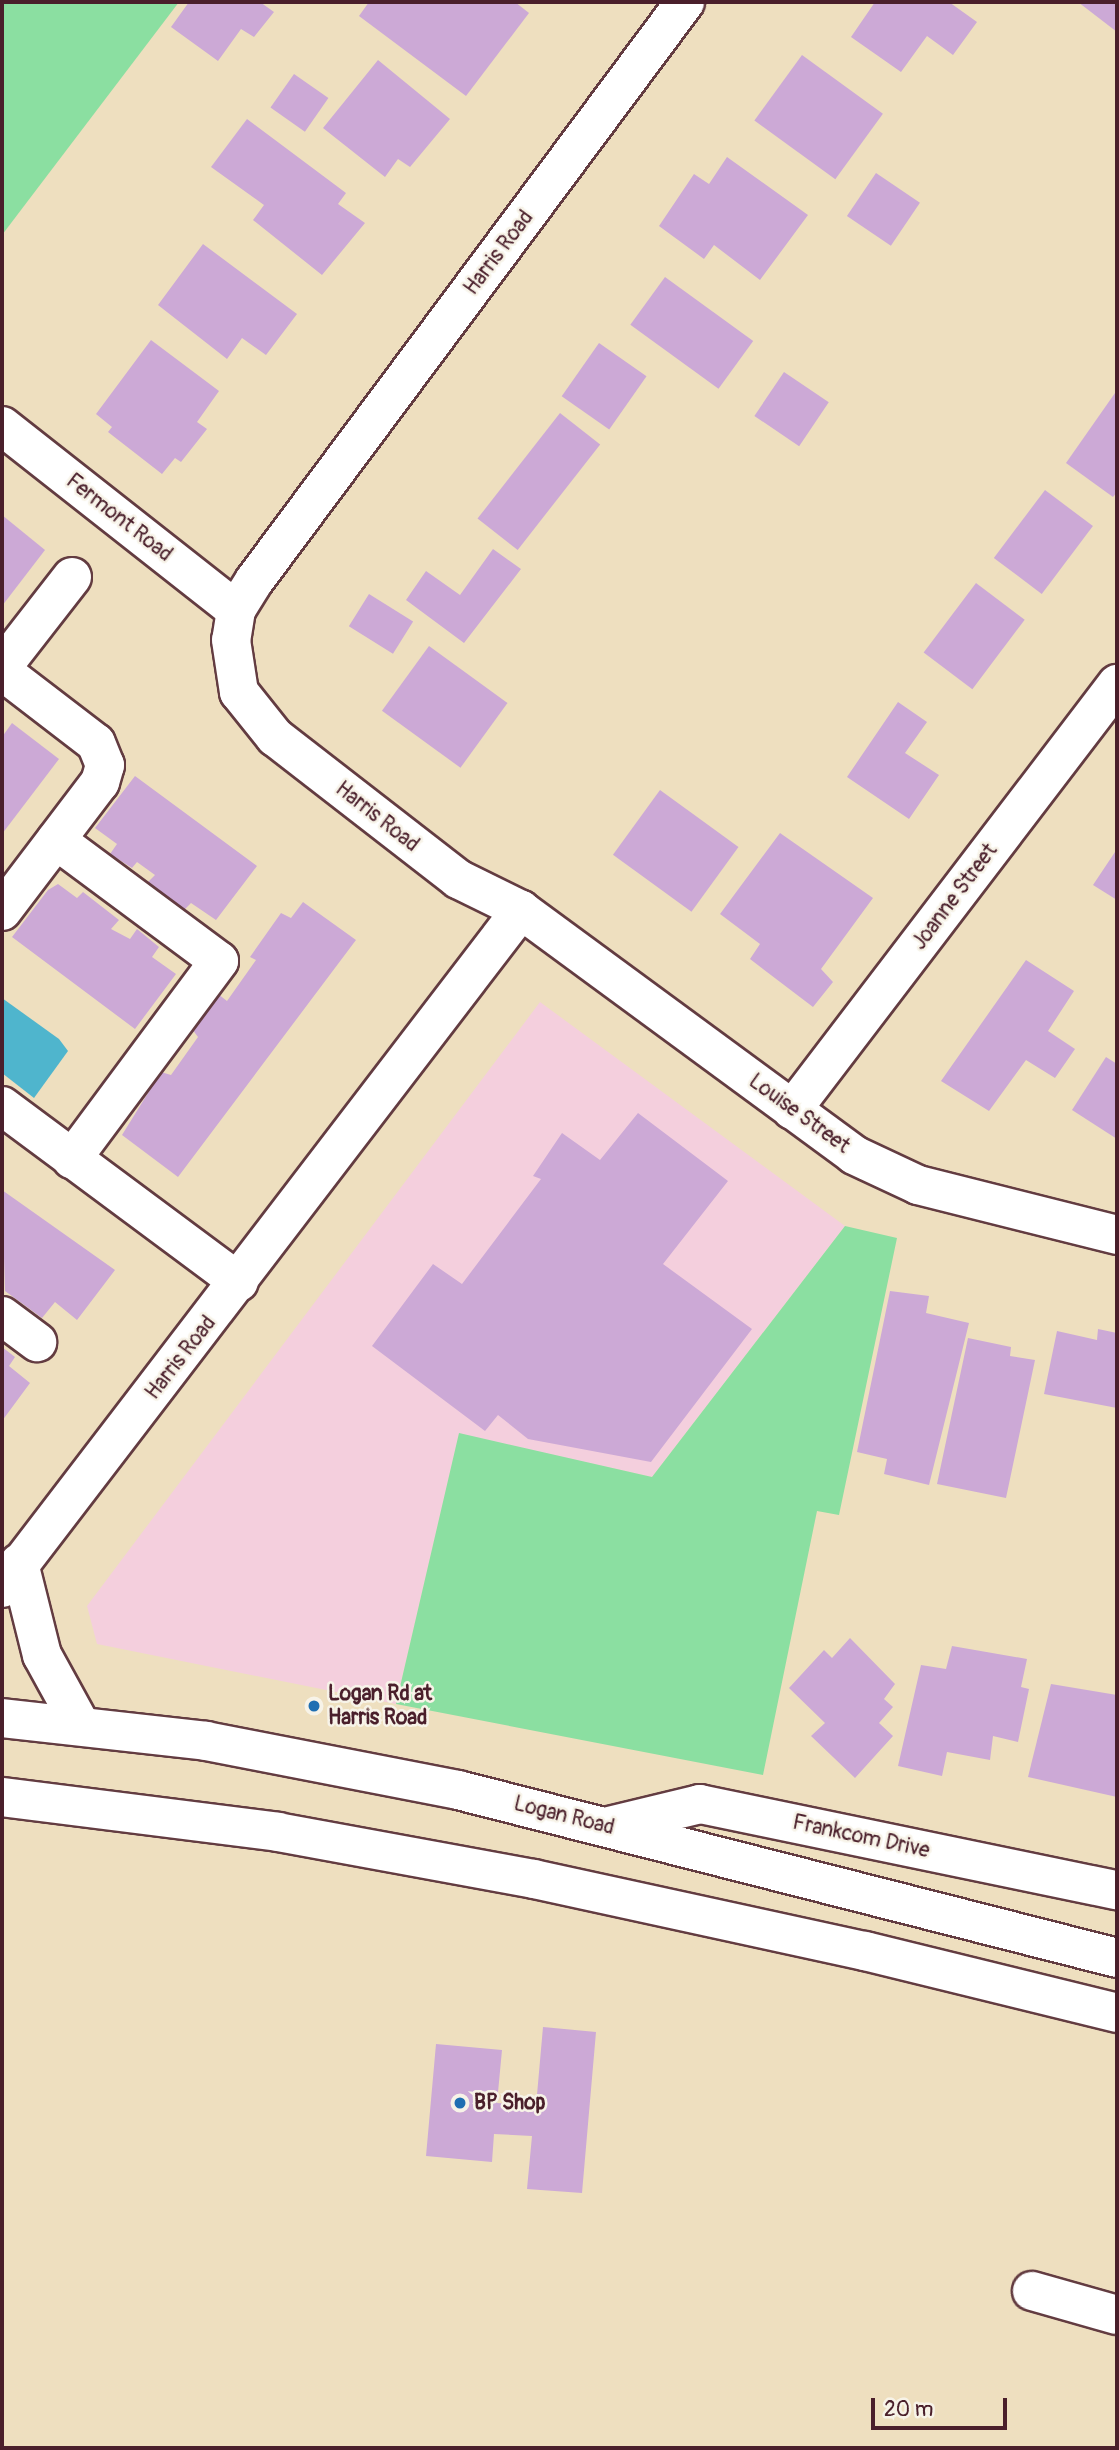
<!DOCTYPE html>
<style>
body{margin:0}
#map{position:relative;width:1119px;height:2450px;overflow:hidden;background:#eedfbf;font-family:Pangolin,sans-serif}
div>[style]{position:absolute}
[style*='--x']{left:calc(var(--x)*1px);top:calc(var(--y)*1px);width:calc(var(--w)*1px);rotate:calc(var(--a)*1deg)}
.built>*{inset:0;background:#f4cfdd}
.green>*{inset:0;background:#8bdfa1}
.water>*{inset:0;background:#4fb5cd}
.building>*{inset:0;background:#cca9d6;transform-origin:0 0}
.roads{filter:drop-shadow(2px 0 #633c41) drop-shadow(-2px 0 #633c41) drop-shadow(0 2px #633c41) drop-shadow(0 -2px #633c41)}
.minor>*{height:38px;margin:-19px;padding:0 19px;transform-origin:19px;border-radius:19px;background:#fff}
.major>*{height:38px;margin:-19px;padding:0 19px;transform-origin:19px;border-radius:19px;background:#fff}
.dots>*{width:19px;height:19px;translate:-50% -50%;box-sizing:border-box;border:4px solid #f7f3e8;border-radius:50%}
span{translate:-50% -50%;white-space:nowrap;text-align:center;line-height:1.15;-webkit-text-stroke:5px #f7f3e8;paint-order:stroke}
.street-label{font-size:21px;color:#4a1f2b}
.poi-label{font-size:21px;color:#4a1f2b;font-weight:700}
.left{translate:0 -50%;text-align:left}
.frame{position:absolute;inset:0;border:4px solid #4a1f2b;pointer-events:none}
.scale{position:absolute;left:871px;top:2398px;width:136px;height:32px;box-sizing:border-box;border:4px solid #4a1f2b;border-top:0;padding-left:9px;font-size:21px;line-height:24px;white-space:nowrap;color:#4a1f2b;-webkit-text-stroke:5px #f7f3e8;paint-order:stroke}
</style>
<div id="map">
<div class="built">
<i style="clip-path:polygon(540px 1002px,845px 1226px,652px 1477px,459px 1434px,396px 1704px,97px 1644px,87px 1606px)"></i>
</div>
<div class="green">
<i style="clip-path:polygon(2px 2px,179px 2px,2px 235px)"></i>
<i style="clip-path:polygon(845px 1226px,897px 1238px,839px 1515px,817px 1511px,763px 1775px,396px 1704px,459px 1433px,652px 1477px)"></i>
</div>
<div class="water">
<i style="clip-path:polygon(2px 998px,59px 1039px,68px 1051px,34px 1098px,2px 1073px)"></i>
</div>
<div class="building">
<i style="clip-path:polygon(189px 2px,260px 2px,274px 12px,254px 37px,241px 29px,218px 61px,171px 27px)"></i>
<i style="clip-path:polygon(369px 2px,515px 2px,529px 13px,466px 96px,359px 16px)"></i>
<i style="clip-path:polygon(875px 2px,949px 2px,977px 22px,953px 55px,927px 36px,901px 72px,851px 37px)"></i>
<i style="clip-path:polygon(1078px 2px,1117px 2px,1117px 32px)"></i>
<i style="left:802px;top:55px;width:100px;height:81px;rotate:36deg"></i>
<i style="clip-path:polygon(378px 60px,450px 119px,410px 167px,398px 159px,385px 177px,323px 128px)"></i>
<i style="left:294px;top:74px;width:42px;height:41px;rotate:35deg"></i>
<i style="clip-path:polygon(247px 119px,346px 193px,338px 204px,365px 223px,322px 275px,253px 220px,264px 205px,211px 167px)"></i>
<i style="clip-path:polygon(727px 157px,808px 215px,760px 280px,714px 245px,704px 259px,659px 226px,694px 174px,709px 184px)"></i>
<i style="left:876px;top:173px;width:53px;height:52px;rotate:34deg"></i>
<i style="clip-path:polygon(203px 244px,297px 314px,266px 355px,242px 338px,227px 359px,158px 305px)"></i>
<i style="left:665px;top:277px;width:109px;height:59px;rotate:36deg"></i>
<i style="clip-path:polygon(151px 340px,219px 391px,197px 422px,207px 429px,181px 462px,175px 458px,162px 474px,108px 432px,112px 427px,96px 414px)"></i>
<i style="left:599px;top:343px;width:58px;height:65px;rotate:35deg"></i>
<i style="left:784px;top:372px;width:54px;height:53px;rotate:34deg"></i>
<i style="clip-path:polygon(1115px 393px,1117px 492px,1113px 497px,1066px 463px)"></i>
<i style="left:560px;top:413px;width:51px;height:134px;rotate:38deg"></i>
<i style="left:1045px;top:490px;width:60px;height:85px;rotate:37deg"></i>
<i style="clip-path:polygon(2px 515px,45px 550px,2px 606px)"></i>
<i style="clip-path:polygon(493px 549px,521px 569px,464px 643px,406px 600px,426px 571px,460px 595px)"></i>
<i style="left:976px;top:583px;width:61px;height:87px;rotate:37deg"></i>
<i style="left:369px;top:594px;width:52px;height:38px;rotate:32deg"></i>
<i style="left:429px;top:646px;width:97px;height:80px;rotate:36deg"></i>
<i style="clip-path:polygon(898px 702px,927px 722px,905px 753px,939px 775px,909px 819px,847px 777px)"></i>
<i style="clip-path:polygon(12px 723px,59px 759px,2px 834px,2px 737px)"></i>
<i style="clip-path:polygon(135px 776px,257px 866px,216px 920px,191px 903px,184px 910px,148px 882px,155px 875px,137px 862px,132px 868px,110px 854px,117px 844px,95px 828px)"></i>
<i style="left:660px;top:790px;width:97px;height:80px;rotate:36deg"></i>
<i style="clip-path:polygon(780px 833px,873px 898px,821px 969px,833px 982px,813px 1007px,750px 959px,760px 944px,720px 914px)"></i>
<i style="clip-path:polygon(1117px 849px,1117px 900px,1093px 885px)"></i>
<i style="clip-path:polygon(58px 884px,77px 898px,83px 892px,119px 920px,111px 929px,130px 939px,137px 929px,159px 947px,152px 957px,176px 974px,135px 1029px,12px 937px,48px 890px)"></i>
<i style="clip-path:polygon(303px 902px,356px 940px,178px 1177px,122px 1135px,161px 1072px,171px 1075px,198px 1037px,192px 1029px,218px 994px,227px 1001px,256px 960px,250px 957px,281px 913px,291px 918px)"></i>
<i style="clip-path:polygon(1026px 960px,1074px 991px,1048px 1031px,1075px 1049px,1055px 1078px,1026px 1060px,989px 1111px,941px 1081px)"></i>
<i style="clip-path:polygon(1106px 1057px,1117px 1064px,1117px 1139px,1072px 1110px)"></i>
<i style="clip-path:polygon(638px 1113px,728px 1181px,663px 1264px,752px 1329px,651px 1462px,528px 1439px,498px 1415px,485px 1431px,372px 1346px,433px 1264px,462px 1284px,541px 1179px,533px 1176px,562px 1133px,600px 1160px)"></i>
<i style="clip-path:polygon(2px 1190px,115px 1270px,77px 1320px,55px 1302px,42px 1318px,5px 1291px)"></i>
<i style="clip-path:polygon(890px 1291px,929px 1296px,926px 1313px,969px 1323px,929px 1485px,884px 1474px,887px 1459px,857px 1452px)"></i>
<i style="clip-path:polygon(1098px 1329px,1117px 1333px,1117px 1408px,1044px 1394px,1057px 1331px,1097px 1340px)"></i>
<i style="clip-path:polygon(968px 1338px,1011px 1347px,1010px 1356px,1035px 1360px,1006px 1498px,937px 1484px)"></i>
<i style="clip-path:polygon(2px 1347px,15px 1357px,9px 1366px,30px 1383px,2px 1421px)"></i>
<i style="clip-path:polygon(850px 1638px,895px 1684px,884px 1699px,893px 1707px,879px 1723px,893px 1736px,855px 1778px,811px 1736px,825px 1723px,789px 1688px,824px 1650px,832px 1658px)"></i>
<i style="clip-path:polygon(952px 1646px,1027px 1659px,1021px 1687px,1029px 1689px,1018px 1742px,993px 1736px,990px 1760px,947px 1752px,942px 1776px,898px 1766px,921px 1665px,946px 1669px)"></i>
<i style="clip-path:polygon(1051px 1684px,1117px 1695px,1117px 1797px,1028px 1777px)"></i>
<i style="clip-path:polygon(543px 2027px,596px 2032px,582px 2193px,527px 2189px,532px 2136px,494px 2134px,492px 2162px,426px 2156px,436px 2044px,502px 2050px,497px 2103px,536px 2106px)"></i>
</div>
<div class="roads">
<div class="minor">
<i style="--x:685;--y:2;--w:722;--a:126.66"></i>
<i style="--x:254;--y:581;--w:34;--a:122"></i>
<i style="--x:236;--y:610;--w:30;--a:99"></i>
<i style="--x:231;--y:640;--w:53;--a:81.3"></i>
<i style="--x:239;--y:692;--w:58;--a:51.3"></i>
<i style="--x:275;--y:737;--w:232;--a:37.8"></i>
<i style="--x:458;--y:879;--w:70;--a:26.2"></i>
<i style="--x:521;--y:910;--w:413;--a:36.3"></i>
<i style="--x:854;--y:1155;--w:71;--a:25.1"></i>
<i style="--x:918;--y:1185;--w:205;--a:14.1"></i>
<i style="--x:2;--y:426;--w:298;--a:38.2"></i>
<i style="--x:2;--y:667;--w:114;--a:-52.1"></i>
<i style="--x:2;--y:671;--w:118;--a:37.5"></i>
<i style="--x:96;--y:743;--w:24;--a:68"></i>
<i style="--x:105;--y:765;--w:18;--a:106"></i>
<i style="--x:100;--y:782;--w:162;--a:127.2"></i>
<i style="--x:56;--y:840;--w:203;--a:36.6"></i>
<i style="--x:219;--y:961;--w:247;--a:126.6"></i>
<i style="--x:2;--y:1106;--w:295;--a:36.6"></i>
<i style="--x:792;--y:1110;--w:536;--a:-52.66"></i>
<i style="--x:2;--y:1316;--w:44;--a:36.6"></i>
<i style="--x:2;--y:1588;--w:854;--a:-52.57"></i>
<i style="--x:605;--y:1827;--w:98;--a:-13.6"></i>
<i style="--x:700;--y:1804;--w:426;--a:11.7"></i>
<i style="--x:1032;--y:2291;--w:88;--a:15.8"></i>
</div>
<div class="major">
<i style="--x:19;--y:1563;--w:95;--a:76"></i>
<i style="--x:42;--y:1655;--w:81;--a:61.2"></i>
<i style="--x:2;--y:1718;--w:205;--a:6.4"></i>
<i style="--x:206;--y:1741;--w:257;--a:11"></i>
<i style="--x:458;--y:1790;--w:680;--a:14.3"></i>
<i style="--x:2;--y:1797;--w:278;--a:7.2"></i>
<i style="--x:278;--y:1832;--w:260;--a:10.4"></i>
<i style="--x:534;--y:1879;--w:339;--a:12.3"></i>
<i style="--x:865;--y:1951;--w:260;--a:13.8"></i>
</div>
</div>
<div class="dots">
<i style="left:314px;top:1706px;background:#1f6fb2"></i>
<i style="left:460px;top:2103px;background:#1f6fb2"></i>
</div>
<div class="street-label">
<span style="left:499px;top:253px;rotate:-53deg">Harris Road</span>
<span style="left:119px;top:518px;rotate:38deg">Fermont Road</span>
<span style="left:377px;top:817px;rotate:38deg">Harris Road</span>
<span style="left:955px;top:897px;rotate:-53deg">Joanne Street</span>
<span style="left:799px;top:1114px;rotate:36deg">Louise Street</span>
<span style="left:181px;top:1358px;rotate:-52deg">Harris Road</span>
<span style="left:564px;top:1816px;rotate:14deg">Logan Road</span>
<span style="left:861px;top:1837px;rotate:12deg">Frankcom Drive</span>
</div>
<div class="poi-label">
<span class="left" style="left:328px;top:1706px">Logan Rd at<br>Harris Road</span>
<span class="left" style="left:474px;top:2103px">BP Shop</span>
</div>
<div class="frame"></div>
<div class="scale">20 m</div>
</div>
